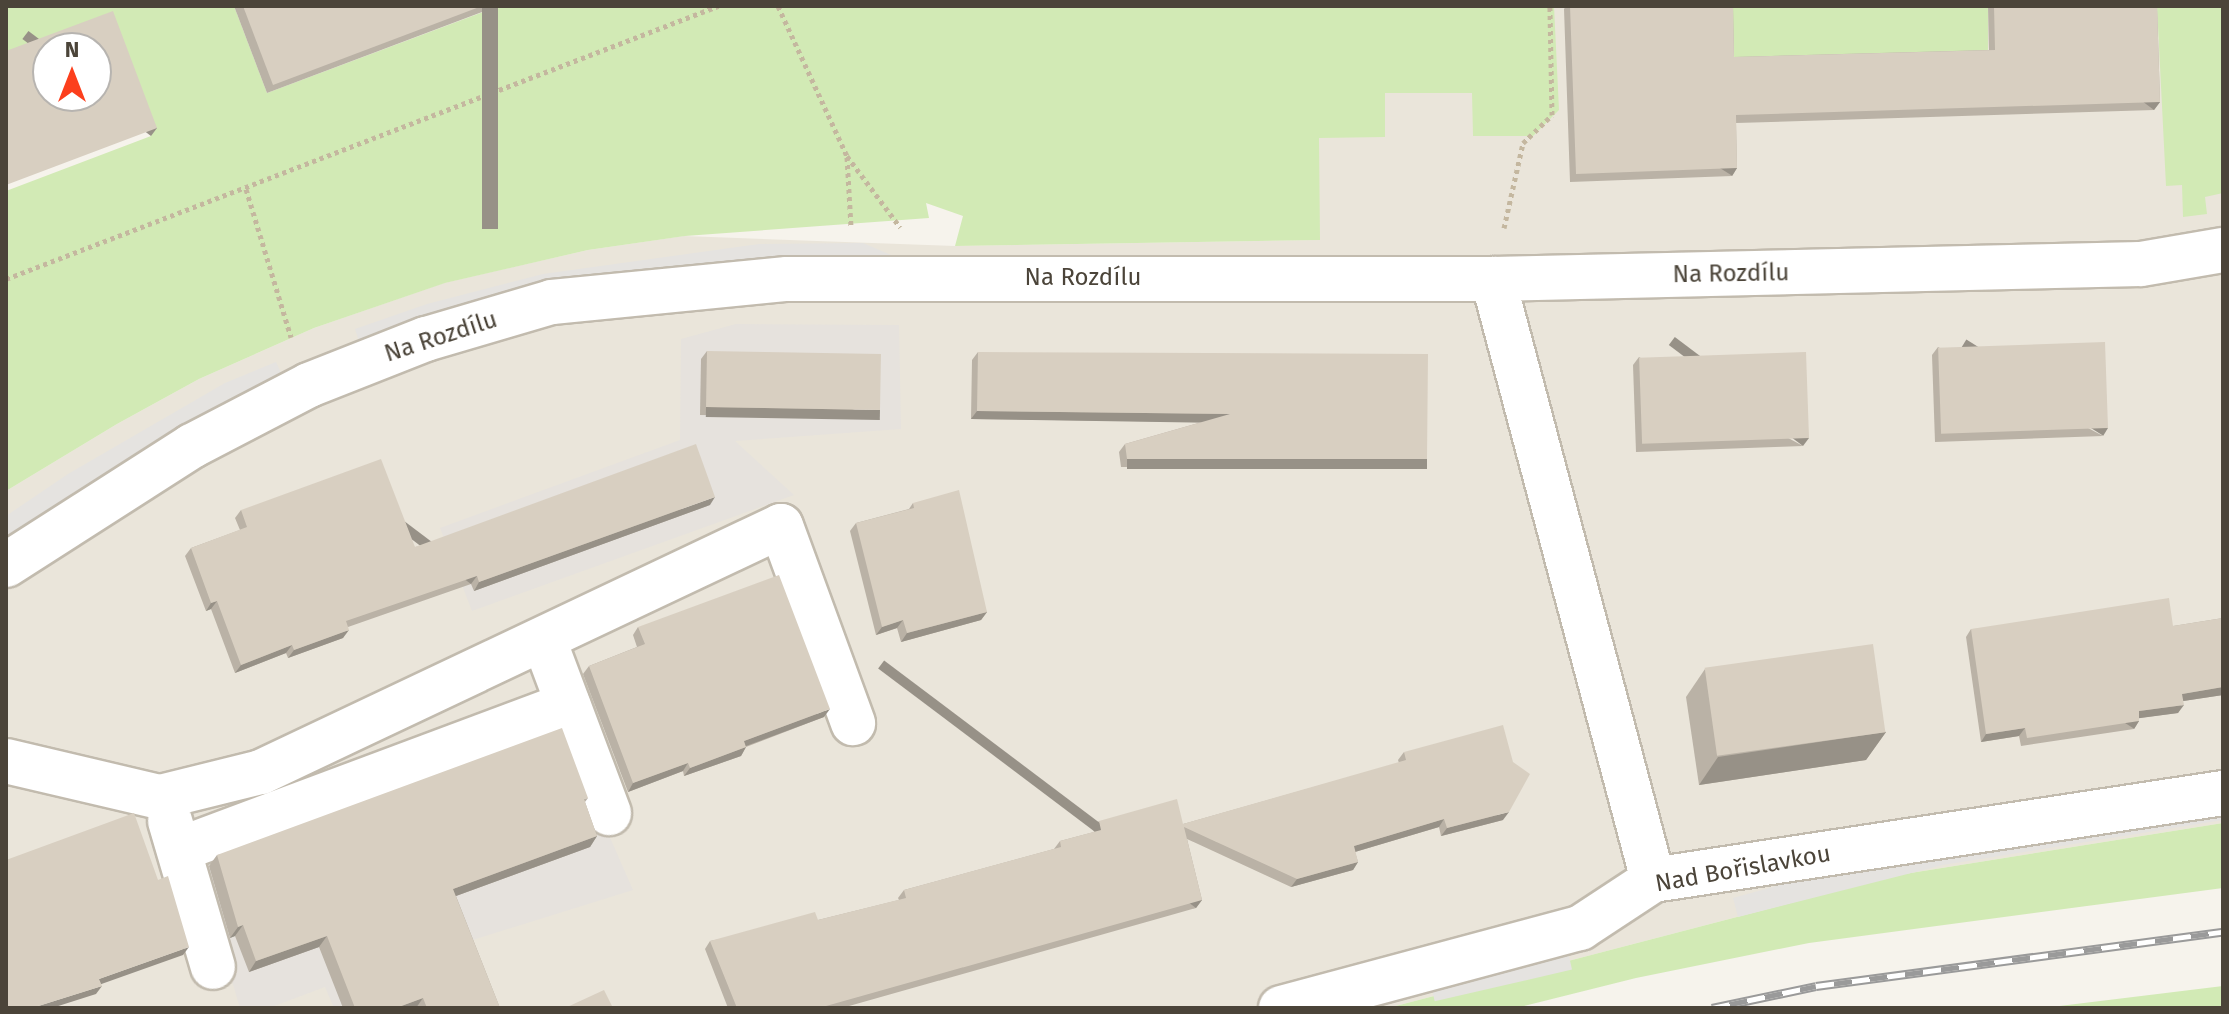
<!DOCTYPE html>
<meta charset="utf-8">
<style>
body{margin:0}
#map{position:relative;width:2229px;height:1014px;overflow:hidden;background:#f6f3ec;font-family:"Fira Sans",sans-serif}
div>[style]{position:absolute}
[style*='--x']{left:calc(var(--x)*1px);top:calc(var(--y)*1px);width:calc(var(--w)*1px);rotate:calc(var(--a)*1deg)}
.residential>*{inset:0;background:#eae5da}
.industrial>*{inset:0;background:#e6e2dd}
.green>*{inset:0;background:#d2eab5;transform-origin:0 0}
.parking>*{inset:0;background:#e5e3e0;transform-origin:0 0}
.path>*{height:5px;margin-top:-2.5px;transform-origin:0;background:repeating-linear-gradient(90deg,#c4b79f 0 4px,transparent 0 8px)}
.roads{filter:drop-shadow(2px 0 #c2bbae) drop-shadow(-2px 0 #c2bbae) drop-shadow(0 2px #c2bbae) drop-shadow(0 -2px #c2bbae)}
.minor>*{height:44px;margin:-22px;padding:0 22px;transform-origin:22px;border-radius:22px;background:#fff}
.rail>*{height:9px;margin-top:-4.5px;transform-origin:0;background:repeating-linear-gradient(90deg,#fff 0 18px,#9a9a9a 0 36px);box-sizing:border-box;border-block:2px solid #9a9a9a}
.wall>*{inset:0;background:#bab2a6}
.shaded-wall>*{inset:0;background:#979187;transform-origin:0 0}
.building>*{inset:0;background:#d8cfc1;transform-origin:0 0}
span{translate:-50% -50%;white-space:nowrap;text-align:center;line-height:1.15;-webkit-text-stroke:6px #fff;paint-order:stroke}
.street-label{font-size:24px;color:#4b4439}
.frame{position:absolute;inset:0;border:8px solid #4b4439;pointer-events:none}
.north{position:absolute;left:32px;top:32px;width:80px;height:80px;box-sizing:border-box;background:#fff;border:2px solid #b7b4b0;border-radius:50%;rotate:0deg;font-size:22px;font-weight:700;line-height:32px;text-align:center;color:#4b4439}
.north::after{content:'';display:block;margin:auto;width:28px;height:36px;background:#fc3f1d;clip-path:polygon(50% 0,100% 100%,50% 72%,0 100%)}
</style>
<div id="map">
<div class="residential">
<i style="clip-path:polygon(1266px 6px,2223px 6px,2223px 823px,1898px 875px,1388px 1008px,6px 1008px,6px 491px,117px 424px,199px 379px,314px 328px,444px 283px,588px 250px,684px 236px,955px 246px,1320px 240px)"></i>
</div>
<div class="industrial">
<i style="clip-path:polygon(736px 324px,899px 325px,901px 429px,735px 441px,794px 495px,472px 611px,440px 528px,680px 440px,681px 339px)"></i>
<i style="clip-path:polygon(562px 728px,633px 890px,463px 943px,418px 1008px,334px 1008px,325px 987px,269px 1008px,240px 1008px,194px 854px)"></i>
</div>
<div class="green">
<i style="clip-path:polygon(6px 6px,234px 6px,267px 93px,499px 6px,1554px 6px,1559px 110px,1533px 136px,1473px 136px,1472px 93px,1385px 93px,1385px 137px,1319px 138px,1320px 240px,955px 246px,963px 216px,926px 203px,929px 218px,685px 236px,588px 250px,445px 283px,314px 328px,199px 379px,117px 424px,6px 491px,6px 191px,151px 136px,107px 19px,6px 57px)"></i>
<i style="left:1727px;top:6px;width:261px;height:59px"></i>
<i style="clip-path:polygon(2157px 6px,2223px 6px,2223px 193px,2205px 197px,2207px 214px,2183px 217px,2182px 185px,2166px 186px)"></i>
<i style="clip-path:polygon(2223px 823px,2223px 888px,1809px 943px,1636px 978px,1516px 1008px,1388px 1008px,1898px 875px)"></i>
<i style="clip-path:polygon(2223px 986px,2223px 1008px,2043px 1008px)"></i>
</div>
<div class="parking">
<i style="clip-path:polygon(863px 243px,905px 261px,360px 345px,355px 329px,427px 304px,543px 274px,759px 244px)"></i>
<i style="clip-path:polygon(276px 362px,283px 377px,196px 419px,103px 474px,6px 539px,6px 516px,68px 474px,225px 383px)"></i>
<i style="clip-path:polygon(2223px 804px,2223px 820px,1943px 865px,1738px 917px,1733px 898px,1899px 852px)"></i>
<i style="left:1568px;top:952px;width:18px;height:141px;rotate:77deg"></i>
</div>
<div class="path">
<i style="--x:778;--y:6;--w:165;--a:65.3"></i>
<i style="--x:847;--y:156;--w:89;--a:53.3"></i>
<i style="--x:847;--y:157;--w:69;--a:86.7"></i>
<i style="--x:246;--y:189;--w:155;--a:73.1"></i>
<i style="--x:1504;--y:228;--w:87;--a:-77.4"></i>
<i style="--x:1523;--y:143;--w:40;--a:-44"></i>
<i style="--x:1552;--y:115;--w:109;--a:-91.1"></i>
<i style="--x:6;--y:279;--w:763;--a:-20.98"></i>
</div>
<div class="roads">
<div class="minor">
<i style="--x:1493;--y:279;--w:622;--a:75.09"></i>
<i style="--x:6;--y:565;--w:221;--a:-32.6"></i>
<i style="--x:192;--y:446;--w:132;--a:-27.5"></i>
<i style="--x:309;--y:385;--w:126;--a:-21.5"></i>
<i style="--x:426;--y:339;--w:131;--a:-16.4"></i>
<i style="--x:552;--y:302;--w:236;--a:-5.6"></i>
<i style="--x:787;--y:279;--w:706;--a:0"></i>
<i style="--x:1493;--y:279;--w:648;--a:-1.33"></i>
<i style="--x:2141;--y:264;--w:83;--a:-9.7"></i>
<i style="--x:544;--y:640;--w:185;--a:69.4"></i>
<i style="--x:6;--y:761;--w:158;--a:13.2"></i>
<i style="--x:160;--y:797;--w:104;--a:-13.9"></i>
<i style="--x:261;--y:772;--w:575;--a:-25.32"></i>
<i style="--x:781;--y:526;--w:210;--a:69.9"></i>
<i style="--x:170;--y:821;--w:152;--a:73.6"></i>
<i style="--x:181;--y:849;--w:413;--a:-20.5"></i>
<i style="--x:1281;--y:1008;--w:310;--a:-15"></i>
<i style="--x:1580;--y:928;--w:87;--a:-33.3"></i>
<i style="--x:1653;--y:880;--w:577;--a:-8.68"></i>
</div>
</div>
<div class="rail">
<i style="--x:1712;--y:1008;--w:106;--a:-11.9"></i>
<i style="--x:1816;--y:986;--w:411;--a:-7.6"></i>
</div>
<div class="wall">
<i style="clip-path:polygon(234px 6px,498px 6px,267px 93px)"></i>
<i style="clip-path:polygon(1566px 6px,1733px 6px,1734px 57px,1989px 50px,1988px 6px,2157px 6px,2160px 102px,2154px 110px,1736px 123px,1737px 168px,1732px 176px,1570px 182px,1564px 9px)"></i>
<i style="clip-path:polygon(1938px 347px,2103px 436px,1935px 442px,1932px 355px)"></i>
<i style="clip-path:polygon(707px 351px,875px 418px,700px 415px,701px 359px)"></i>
<i style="clip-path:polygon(978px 352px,1427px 459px,1422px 467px,1121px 467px,1119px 452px,1125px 444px,1202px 422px,971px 419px,972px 360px)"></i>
<i style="clip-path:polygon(1639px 357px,1803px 446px,1636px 452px,1633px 365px)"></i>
<i style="clip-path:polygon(913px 503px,987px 612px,981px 620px,901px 642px,897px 628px,876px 635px,850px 531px,856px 523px,909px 509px)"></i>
<i style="clip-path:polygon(710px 505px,474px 591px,471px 584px,348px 627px,343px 638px,288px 658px,286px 653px,235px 673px,211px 609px,206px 611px,185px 556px,191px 548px,240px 530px,235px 518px,241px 510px,415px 547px)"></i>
<i style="clip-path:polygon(2223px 618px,2223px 695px,2183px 701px,2178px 713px,2139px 718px,2139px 721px,2134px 729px,2021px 746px,2019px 736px,1981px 742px,1966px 637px,1971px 629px,2173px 626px)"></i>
<i style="clip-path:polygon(638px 627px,824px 717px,746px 747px,741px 756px,684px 776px,683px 771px,628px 792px,583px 674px,589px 666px,637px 647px,633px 635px)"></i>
<i style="clip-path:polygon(1705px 669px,1886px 732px,1866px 760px,1699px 785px,1686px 697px)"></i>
<i style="clip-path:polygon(1404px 752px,1503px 820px,1441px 836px,1439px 827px,1355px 852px,1358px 862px,1353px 870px,1291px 887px,1187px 839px,1202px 900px,1196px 908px,842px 1008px,728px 1008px,705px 949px,710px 941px,818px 920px,899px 900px,898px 898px,904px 890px,1054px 849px,1060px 841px,1094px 832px,1093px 829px,1099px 821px,1183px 824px,1399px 763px,1398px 760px)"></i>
<i style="clip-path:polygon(588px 798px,585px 802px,597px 836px,590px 847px,456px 896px,500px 1008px,343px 1008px,319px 947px,249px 972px,235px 936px,230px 938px,209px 866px,217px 855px)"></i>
</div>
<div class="shaded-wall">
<i style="left:482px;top:6px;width:16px;height:223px"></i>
<i style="left:2160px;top:102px;width:10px;height:424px;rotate:127deg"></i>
<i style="left:157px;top:128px;width:10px;height:161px;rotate:127deg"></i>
<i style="left:1737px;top:168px;width:9px;height:161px;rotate:122deg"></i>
<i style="left:706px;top:407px;width:174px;height:10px;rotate:1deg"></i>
<i style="clip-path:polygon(977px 411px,1230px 414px,1224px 423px,971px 419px)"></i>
<i style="left:2108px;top:428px;width:9px;height:167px;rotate:122deg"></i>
<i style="left:1809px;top:438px;width:10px;height:168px;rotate:127deg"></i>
<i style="left:1127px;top:459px;width:300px;height:10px"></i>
<i style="clip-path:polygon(715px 497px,710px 505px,474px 591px,479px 582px)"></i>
<i style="left:477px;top:576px;width:10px;height:139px;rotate:127deg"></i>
<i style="clip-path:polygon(217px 601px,211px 609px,206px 611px,211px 603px)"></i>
<i style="clip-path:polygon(987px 612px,981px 620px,901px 642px,907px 633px)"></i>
<i style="clip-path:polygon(903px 620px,897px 628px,876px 635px,882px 627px)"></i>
<i style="clip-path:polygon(349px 630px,343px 638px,288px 658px,294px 650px)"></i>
<i style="clip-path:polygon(292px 645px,286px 653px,235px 673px,241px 665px)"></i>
<i style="clip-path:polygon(2223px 687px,2223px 695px,2177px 702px,2182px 694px)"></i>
<i style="clip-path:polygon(2184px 705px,2178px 713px,2133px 719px,2139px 711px)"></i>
<i style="clip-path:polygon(830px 709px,824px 717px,738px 749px,744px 741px)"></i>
<i style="left:2139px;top:721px;width:9px;height:113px;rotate:122deg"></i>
<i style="clip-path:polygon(2025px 728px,2019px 736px,1981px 742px,1986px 734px)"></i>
<i style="clip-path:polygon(1886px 732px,1866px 760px,1699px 785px,1718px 757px)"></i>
<i style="clip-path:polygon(746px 747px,741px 756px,684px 776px,690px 768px)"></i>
<i style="clip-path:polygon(688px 763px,683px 771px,628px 792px,633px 783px)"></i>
<i style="clip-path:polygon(1509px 812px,1503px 820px,1441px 836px,1447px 828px)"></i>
<i style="clip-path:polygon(1444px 819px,1439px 827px,1348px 854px,1354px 846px)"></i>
<i style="clip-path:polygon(597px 836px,590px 847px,445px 900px,453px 889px)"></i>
<i style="clip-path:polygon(1358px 862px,1353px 870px,1291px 887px,1297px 879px)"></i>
<i style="left:1202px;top:900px;width:10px;height:398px;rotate:127deg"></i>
<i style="clip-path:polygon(243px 925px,235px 936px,230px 938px,238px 927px)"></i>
<i style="clip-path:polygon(327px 936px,319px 947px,249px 972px,256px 961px)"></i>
<i style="clip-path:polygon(189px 947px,183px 955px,93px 987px,99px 979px)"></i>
<i style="clip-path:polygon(102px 986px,96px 994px,52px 1008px,32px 1008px)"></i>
<i style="clip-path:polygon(423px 998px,416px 1008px,396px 1008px)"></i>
</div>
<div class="building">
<i style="clip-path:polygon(243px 6px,482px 6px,273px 85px)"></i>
<i style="clip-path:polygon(1570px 6px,1733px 6px,1734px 57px,1995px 50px,1994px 6px,2157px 6px,2160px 102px,1736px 115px,1737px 168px,1576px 174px)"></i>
<i style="clip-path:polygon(evenodd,113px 11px,157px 128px,6px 185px,6px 51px,113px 11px,48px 48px,96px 48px,96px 96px,48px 96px,48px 48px)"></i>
<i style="left:2105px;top:342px;width:86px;height:167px;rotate:88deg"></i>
<i style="left:707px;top:351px;width:174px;height:56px;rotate:1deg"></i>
<i style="clip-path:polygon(978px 352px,1428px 354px,1427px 459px,1127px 459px,1125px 444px,1230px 414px,977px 411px)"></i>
<i style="left:1806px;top:352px;width:86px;height:167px;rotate:88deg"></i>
<i style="clip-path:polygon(696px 444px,715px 497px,479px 582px,477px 576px,346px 621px,349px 630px,294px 650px,292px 645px,241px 665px,217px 601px,211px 603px,191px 548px,247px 527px,241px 510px,381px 459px,415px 547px)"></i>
<i style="clip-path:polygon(959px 490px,987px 612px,907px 633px,903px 620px,882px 627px,856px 523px,914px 508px,913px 503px)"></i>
<i style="clip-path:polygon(779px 575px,830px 709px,744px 741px,746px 747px,690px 768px,688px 763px,633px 783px,589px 666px,645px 644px,638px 627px)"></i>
<i style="clip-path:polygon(2169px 598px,2173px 626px,2223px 618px,2223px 687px,2182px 694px,2184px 705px,2139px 711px,2139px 721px,2027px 738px,2025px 728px,1986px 734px,1971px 629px)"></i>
<i style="left:1873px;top:644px;width:89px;height:170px;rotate:82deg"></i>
<i style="clip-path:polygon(1503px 725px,1513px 762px,1530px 774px,1509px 812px,1447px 828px,1444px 819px,1354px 846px,1358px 862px,1297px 879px,1184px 827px,1202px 900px,819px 1008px,757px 1008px,757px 1007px,752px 1008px,737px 1008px,710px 941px,815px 912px,818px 920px,906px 898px,904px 890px,1061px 847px,1060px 841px,1101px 830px,1099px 821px,1177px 799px,1183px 824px,1406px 760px,1404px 752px)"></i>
<i style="clip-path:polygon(562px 728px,588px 798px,584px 799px,597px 836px,453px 889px,500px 1008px,427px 1008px,423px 998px,396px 1008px,355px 1008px,327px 936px,256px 961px,243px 925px,238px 927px,217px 855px)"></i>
<i style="clip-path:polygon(134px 813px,158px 880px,168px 876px,189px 947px,99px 979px,102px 986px,32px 1008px,6px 1008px,6px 860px)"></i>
<i style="clip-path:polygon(604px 990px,613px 1008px,565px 1008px)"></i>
</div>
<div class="street-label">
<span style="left:1731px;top:274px;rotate:-1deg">Na Rozdílu</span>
<span style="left:1083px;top:278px">Na Rozdílu</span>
<span style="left:441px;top:337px;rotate:-18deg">Na Rozdílu</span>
<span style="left:1743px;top:869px;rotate:-10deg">Nad Bořislavkou</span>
</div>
<div class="frame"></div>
<div class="north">N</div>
</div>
